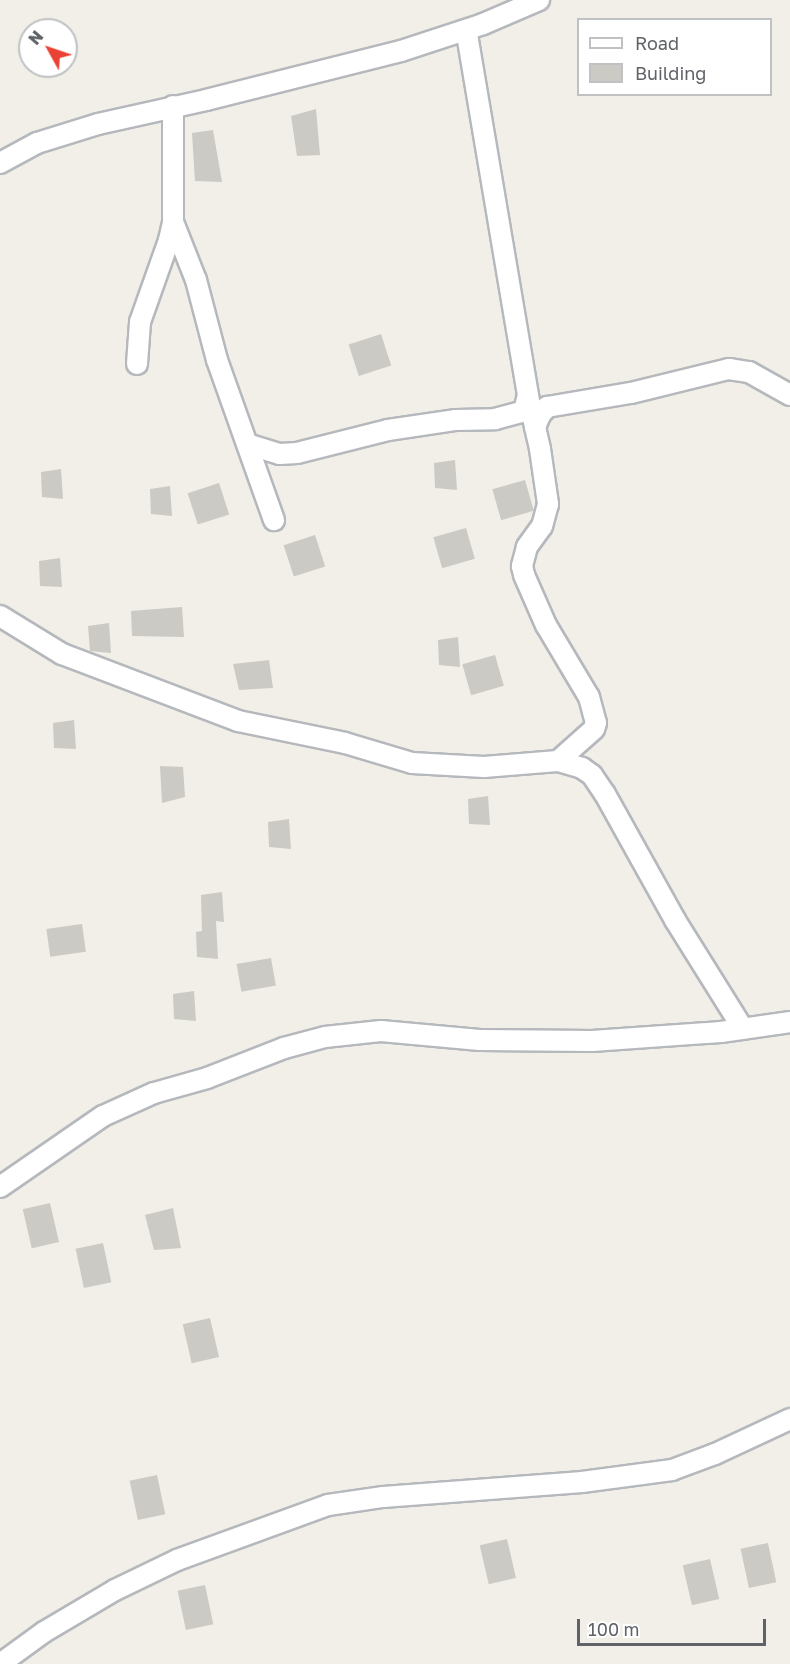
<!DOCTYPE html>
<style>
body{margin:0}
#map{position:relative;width:790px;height:1664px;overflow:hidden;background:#f1efe8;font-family:"Golos Text",sans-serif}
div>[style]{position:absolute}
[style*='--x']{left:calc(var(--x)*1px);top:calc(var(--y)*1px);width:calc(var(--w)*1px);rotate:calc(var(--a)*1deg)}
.building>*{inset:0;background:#cccac5;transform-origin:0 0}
.roads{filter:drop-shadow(2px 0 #b5b8bc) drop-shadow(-2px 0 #b5b8bc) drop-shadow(0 2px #b5b8bc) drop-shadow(0 -2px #b5b8bc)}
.minor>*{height:20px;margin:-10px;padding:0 10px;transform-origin:10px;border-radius:10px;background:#fff}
span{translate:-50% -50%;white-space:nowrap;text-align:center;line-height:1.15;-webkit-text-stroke:5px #fff;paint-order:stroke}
.legend{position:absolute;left:577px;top:18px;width:195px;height:78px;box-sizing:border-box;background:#fff;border:2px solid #bfc1c3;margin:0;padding:8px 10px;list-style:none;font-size:18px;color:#5f6368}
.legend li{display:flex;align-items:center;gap:12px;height:30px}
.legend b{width:30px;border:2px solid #bfc1c3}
.north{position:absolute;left:18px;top:18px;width:60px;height:60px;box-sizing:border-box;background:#fff;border:2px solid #bfc1c3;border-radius:50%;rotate:310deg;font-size:16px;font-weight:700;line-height:24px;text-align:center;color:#5f6368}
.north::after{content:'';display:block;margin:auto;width:21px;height:27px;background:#ea4335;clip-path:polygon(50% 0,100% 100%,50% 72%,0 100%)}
.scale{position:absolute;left:577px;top:1619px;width:189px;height:27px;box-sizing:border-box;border:3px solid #5f6368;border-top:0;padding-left:8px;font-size:18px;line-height:21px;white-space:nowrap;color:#5f6368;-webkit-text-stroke:4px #fff;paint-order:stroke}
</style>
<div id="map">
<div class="building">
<i style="clip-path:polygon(316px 109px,320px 155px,297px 156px,291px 116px)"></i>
<i style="clip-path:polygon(213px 130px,222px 182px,195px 181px,192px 133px)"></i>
<i style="left:381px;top:334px;width:33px;height:34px;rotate:72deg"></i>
<i style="clip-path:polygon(455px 460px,457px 490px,435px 488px,434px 463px)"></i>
<i style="clip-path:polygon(61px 469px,63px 499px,42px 497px,41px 472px)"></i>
<i style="left:525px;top:480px;width:32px;height:34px;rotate:74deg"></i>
<i style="left:219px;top:483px;width:33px;height:33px;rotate:72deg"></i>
<i style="clip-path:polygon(170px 486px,172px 516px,151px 514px,150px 489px)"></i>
<i style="left:466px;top:528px;width:32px;height:34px;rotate:74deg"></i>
<i style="left:315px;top:535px;width:33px;height:33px;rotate:72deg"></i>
<i style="clip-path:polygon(60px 558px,62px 587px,40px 586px,39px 561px)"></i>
<i style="clip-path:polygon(182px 607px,184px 637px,132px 636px,131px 611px)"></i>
<i style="clip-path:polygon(109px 623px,111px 653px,90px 651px,88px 626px)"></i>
<i style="clip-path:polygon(458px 637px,460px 667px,439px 665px,438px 640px)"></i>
<i style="left:495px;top:655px;width:32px;height:34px;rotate:74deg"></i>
<i style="clip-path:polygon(269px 660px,273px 688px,239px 690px,233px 664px)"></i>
<i style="clip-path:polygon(74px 720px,76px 749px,54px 748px,53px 723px)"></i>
<i style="clip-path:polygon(160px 766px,183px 767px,185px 797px,162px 803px)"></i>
<i style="clip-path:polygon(488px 796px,490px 825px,469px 824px,468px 799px)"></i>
<i style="clip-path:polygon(289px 819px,291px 849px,269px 847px,268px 822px)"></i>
<i style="clip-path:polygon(222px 892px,224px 922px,216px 921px,218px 959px,197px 957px,196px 932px,202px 931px,201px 895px)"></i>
<i style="left:82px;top:924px;width:28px;height:36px;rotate:82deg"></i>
<i style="left:271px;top:958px;width:28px;height:35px;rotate:80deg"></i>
<i style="clip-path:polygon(194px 991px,196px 1021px,174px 1019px,173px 994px)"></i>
<i style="left:50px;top:1203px;width:40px;height:28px;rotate:77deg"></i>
<i style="clip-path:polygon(173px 1208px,181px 1248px,154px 1250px,145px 1215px)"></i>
<i style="left:103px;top:1243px;width:40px;height:28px;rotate:78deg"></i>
<i style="left:210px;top:1318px;width:40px;height:28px;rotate:77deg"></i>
<i style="left:157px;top:1475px;width:40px;height:28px;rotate:78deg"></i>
<i style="left:507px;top:1539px;width:40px;height:28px;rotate:77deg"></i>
<i style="left:768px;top:1543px;width:40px;height:28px;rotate:78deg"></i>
<i style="left:710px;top:1559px;width:41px;height:28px;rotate:77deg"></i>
<i style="left:205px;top:1585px;width:40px;height:28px;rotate:78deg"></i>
</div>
<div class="roads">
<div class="minor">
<i style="--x:0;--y:163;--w:42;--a:-28.4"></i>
<i style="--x:37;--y:143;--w:64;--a:-17.3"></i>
<i style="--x:98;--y:124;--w:111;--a:-12.5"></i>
<i style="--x:206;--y:100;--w:201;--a:-14.1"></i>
<i style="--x:401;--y:51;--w:86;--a:-18.2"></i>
<i style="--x:483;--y:24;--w:61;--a:-23.2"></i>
<i style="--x:173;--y:222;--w:62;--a:68.4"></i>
<i style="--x:196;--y:280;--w:83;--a:75.3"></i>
<i style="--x:217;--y:360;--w:170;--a:70.4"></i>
<i style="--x:137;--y:364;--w:42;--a:-85.9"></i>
<i style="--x:140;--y:322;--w:87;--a:-70.5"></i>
<i style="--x:169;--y:240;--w:18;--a:-77"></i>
<i style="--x:173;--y:222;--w:116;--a:-90"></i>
<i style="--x:528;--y:396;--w:54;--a:77.2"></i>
<i style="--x:540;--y:449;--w:56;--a:81.7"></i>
<i style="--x:548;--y:504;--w:23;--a:105"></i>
<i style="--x:542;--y:526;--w:26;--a:126"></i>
<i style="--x:527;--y:547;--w:20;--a:105"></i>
<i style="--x:522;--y:566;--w:9;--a:77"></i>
<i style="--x:524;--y:575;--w:55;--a:66.3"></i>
<i style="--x:546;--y:625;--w:84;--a:59.2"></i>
<i style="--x:589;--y:697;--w:27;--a:75"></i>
<i style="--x:596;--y:723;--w:6;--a:108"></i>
<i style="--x:594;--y:729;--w:48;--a:138.4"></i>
<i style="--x:535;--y:427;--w:13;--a:-67"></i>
<i style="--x:540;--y:415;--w:11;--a:-49"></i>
<i style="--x:547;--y:407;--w:85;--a:-9.5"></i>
<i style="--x:631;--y:393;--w:101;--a:-13.8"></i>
<i style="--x:729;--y:369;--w:20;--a:9"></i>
<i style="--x:749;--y:372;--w:47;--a:29.3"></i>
<i style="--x:247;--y:444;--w:34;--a:17"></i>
<i style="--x:280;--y:454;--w:17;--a:-3"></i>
<i style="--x:297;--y:453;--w:94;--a:-14.2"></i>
<i style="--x:388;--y:430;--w:69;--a:-8.4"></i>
<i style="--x:456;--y:420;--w:39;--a:-1"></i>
<i style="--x:495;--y:419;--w:30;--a:-15"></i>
<i style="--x:524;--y:411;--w:16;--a:-76"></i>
<i style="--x:528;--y:395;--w:370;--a:-99.6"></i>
<i style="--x:0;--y:616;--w:73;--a:31.5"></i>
<i style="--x:62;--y:654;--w:188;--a:20.8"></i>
<i style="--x:238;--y:721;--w:109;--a:11.6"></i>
<i style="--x:345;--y:743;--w:70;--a:16.6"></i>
<i style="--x:412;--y:763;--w:72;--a:3.2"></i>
<i style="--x:484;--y:767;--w:74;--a:-4.6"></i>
<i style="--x:558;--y:761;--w:25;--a:16"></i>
<i style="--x:582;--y:768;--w:12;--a:35"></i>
<i style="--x:592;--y:775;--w:23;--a:56"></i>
<i style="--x:605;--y:794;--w:144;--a:60.9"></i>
<i style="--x:675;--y:920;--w:128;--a:58"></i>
<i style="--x:0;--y:1187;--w:125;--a:-34.6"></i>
<i style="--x:103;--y:1116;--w:56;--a:-24.3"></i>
<i style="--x:154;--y:1093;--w:55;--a:-15.8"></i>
<i style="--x:207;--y:1078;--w:83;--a:-21.3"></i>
<i style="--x:284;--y:1048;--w:42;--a:-15"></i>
<i style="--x:325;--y:1037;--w:56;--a:-6.1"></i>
<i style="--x:381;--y:1031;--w:99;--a:5.2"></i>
<i style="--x:480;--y:1040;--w:112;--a:0.5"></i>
<i style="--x:592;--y:1041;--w:129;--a:-4"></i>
<i style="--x:721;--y:1032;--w:70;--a:-8.2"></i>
<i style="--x:0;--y:1664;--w:54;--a:-36"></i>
<i style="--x:44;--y:1632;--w:82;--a:-30.6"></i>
<i style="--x:115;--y:1590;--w:69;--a:-25.8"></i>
<i style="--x:177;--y:1560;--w:161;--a:-20"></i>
<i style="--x:328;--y:1505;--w:56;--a:-8.3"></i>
<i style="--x:383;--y:1497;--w:200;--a:-4.3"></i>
<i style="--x:582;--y:1482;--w:91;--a:-7.6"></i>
<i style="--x:672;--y:1470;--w:46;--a:-20.4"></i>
<i style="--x:715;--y:1454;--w:83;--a:-25"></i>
</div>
</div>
<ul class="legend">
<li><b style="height:8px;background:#fff"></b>Road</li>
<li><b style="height:16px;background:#cccac5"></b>Building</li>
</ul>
<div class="north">N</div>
<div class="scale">100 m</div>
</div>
